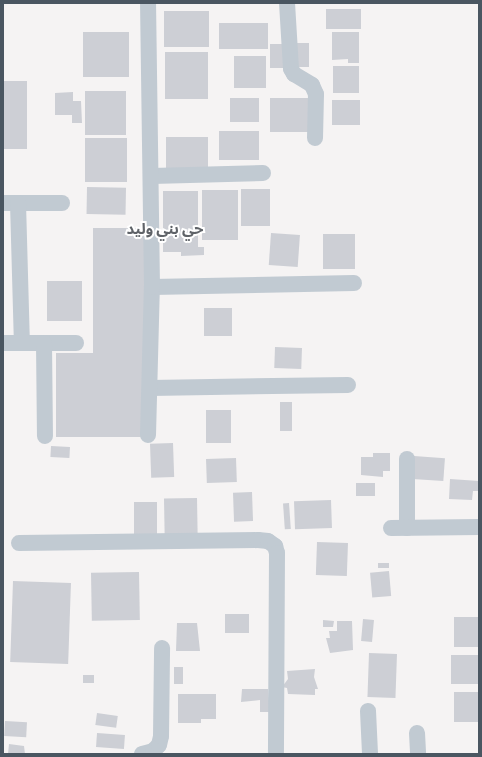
<!DOCTYPE html>
<meta charset="utf-8">
<style>
body{margin:0}
#map{position:relative;width:482px;height:757px;overflow:hidden;background:#f5f3f3;font-family:Poppins,"Noto Sans Arabic",sans-serif}
div>[style]{position:absolute}
[style*='--x']{left:calc(var(--x)*1px);top:calc(var(--y)*1px);width:calc(var(--w)*1px);rotate:calc(var(--a)*1deg)}
.building>*{inset:0;background:#cdcfd5;transform-origin:0 0}
.street>*{height:16px;margin:-8px;padding:0 8px;transform-origin:8px;border-radius:8px;background:#c1cad2}
span{translate:-50% -50%;white-space:nowrap;text-align:center;line-height:1.15;-webkit-text-stroke:4px #fff;paint-order:stroke}
.district-label{font-size:15px;color:#5f6368;font-weight:700}
.frame{position:absolute;inset:0;border:4px solid #4a5661;pointer-events:none}
</style>
<div id="map">
<div class="building">
<i style="left:326px;top:9px;width:35px;height:20px"></i>
<i style="left:164px;top:11px;width:45px;height:36px"></i>
<i style="left:219px;top:23px;width:49px;height:26px"></i>
<i style="left:129px;top:32px;width:45px;height:46px;rotate:90deg"></i>
<i style="clip-path:polygon(332px 32px,359px 32px,359px 63px,348px 63px,348px 59px,332px 60px)"></i>
<i style="left:295px;top:43px;width:14px;height:24px"></i>
<i style="left:270px;top:44px;width:13px;height:24px"></i>
<i style="left:165px;top:52px;width:43px;height:47px"></i>
<i style="left:234px;top:56px;width:32px;height:32px"></i>
<i style="left:333px;top:66px;width:26px;height:27px"></i>
<i style="left:3px;top:81px;width:24px;height:68px"></i>
<i style="left:85px;top:91px;width:41px;height:44px"></i>
<i style="clip-path:polygon(73px 92px,73px 101px,81px 101px,82px 123px,72px 123px,72px 115px,55px 115px,55px 93px)"></i>
<i style="left:230px;top:98px;width:29px;height:24px"></i>
<i style="left:270px;top:98px;width:38px;height:34px"></i>
<i style="left:332px;top:100px;width:28px;height:25px"></i>
<i style="left:219px;top:131px;width:40px;height:29px"></i>
<i style="left:166px;top:137px;width:42px;height:32px"></i>
<i style="left:85px;top:138px;width:42px;height:44px"></i>
<i style="left:87px;top:187px;width:39px;height:27px;rotate:1deg"></i>
<i style="left:241px;top:189px;width:29px;height:37px"></i>
<i style="left:202px;top:190px;width:36px;height:50px"></i>
<i style="clip-path:polygon(163px 191px,198px 191px,198px 247px,204px 247px,204px 255px,181px 256px,181px 252px,163px 252px)"></i>
<i style="clip-path:polygon(93px 228px,155px 228px,155px 437px,56px 437px,56px 353px,93px 353px)"></i>
<i style="left:271px;top:233px;width:29px;height:32px;rotate:4deg"></i>
<i style="left:323px;top:234px;width:32px;height:35px"></i>
<i style="left:47px;top:281px;width:35px;height:40px"></i>
<i style="left:204px;top:308px;width:28px;height:28px"></i>
<i style="left:275px;top:347px;width:27px;height:21px;rotate:2deg"></i>
<i style="left:280px;top:402px;width:12px;height:29px"></i>
<i style="left:231px;top:410px;width:33px;height:25px;rotate:90deg"></i>
<i style="left:173px;top:443px;width:34px;height:23px;rotate:88deg"></i>
<i style="left:51px;top:446px;width:19px;height:11px;rotate:3deg"></i>
<i style="clip-path:polygon(373px 453px,390px 453px,390px 471px,383px 471px,383px 477px,361px 475px,361px 457px,373px 457px)"></i>
<i style="left:414px;top:456px;width:31px;height:23px;rotate:4deg"></i>
<i style="left:236px;top:458px;width:24px;height:30px;rotate:88deg"></i>
<i style="clip-path:polygon(450px 479px,479px 481px,479px 491px,473px 491px,472px 500px,449px 499px)"></i>
<i style="left:356px;top:483px;width:19px;height:13px"></i>
<i style="left:252px;top:492px;width:29px;height:19px;rotate:88deg"></i>
<i style="left:197px;top:498px;width:47px;height:33px;rotate:89deg"></i>
<i style="left:331px;top:500px;width:28px;height:37px;rotate:88deg"></i>
<i style="left:134px;top:502px;width:23px;height:44px"></i>
<i style="left:289px;top:503px;width:26px;height:6px;rotate:86deg"></i>
<i style="left:317px;top:542px;width:31px;height:33px;rotate:2deg"></i>
<i style="left:378px;top:563px;width:11px;height:5px"></i>
<i style="left:389px;top:571px;width:25px;height:19px;rotate:85deg"></i>
<i style="left:139px;top:572px;width:48px;height:48px;rotate:89deg"></i>
<i style="left:13px;top:581px;width:58px;height:81px;rotate:2deg"></i>
<i style="left:225px;top:614px;width:24px;height:19px"></i>
<i style="left:454px;top:617px;width:25px;height:30px"></i>
<i style="left:363px;top:619px;width:11px;height:22px;rotate:5deg"></i>
<i style="clip-path:polygon(323px 620px,334px 621px,333px 627px,323px 627px)"></i>
<i style="clip-path:polygon(337px 621px,352px 621px,353px 650px,330px 653px,326px 638px,330px 638px,329px 631px,337px 631px)"></i>
<i style="clip-path:polygon(177px 623px,197px 623px,200px 651px,176px 651px)"></i>
<i style="left:369px;top:653px;width:28px;height:44px;rotate:2deg"></i>
<i style="left:479px;top:655px;width:29px;height:28px;rotate:90deg"></i>
<i style="left:174px;top:667px;width:9px;height:17px"></i>
<i style="clip-path:polygon(315px 669px,314px 677px,318px 689px,315px 689px,315px 695px,288px 694px,287px 688px,282px 687px,288px 679px,287px 671px)"></i>
<i style="left:83px;top:675px;width:11px;height:8px"></i>
<i style="clip-path:polygon(242px 689px,268px 689px,270px 712px,260px 712px,260px 700px,241px 702px)"></i>
<i style="left:454px;top:692px;width:25px;height:30px"></i>
<i style="clip-path:polygon(178px 694px,216px 694px,216px 719px,201px 719px,201px 723px,178px 723px)"></i>
<i style="left:97px;top:713px;width:21px;height:12px;rotate:8deg"></i>
<i style="left:5px;top:721px;width:22px;height:15px;rotate:3deg"></i>
<i style="left:97px;top:733px;width:28px;height:14px;rotate:4deg"></i>
<i style="clip-path:polygon(9px 744px,24px 746px,25px 754px,8px 754px)"></i>
</div>
<div class="street">
<i style="--x:287;--y:3;--w:66;--a:86.5"></i>
<i style="--x:291;--y:69;--w:6;--a:59"></i>
<i style="--x:294;--y:74;--w:21;--a:31"></i>
<i style="--x:312;--y:85;--w:10;--a:66"></i>
<i style="--x:316;--y:94;--w:44;--a:91.3"></i>
<i style="--x:152;--y:176;--w:111;--a:-1.5"></i>
<i style="--x:3;--y:203;--w:59;--a:0"></i>
<i style="--x:18;--y:203;--w:140;--a:88.4"></i>
<i style="--x:152;--y:287;--w:202;--a:-1.1"></i>
<i style="--x:3;--y:343;--w:73;--a:0"></i>
<i style="--x:44;--y:343;--w:93;--a:89.4"></i>
<i style="--x:150;--y:388;--w:198;--a:-0.9"></i>
<i style="--x:148;--y:435;--w:148;--a:-88.5"></i>
<i style="--x:152;--y:287;--w:284;--a:-90.8"></i>
<i style="--x:407;--y:459;--w:69;--a:90"></i>
<i style="--x:391;--y:528;--w:88;--a:-0.7"></i>
<i style="--x:19;--y:543;--w:239;--a:-0.7"></i>
<i style="--x:258;--y:540;--w:10;--a:6"></i>
<i style="--x:268;--y:541;--w:9;--a:36"></i>
<i style="--x:275;--y:546;--w:7;--a:74"></i>
<i style="--x:277;--y:553;--w:201;--a:90.3"></i>
<i style="--x:368;--y:711;--w:43;--a:87.3"></i>
<i style="--x:417;--y:733;--w:21;--a:87"></i>
<i style="--x:142;--y:754;--w:11;--a:-15"></i>
<i style="--x:153;--y:751;--w:8;--a:-45"></i>
<i style="--x:159;--y:745;--w:9;--a:-77"></i>
<i style="--x:161;--y:736;--w:88;--a:-89.3"></i>
</div>
<div class="district-label">
<span style="left:165px;top:229px">حي بني وليد</span>
</div>
<div class="frame"></div>
</div>
